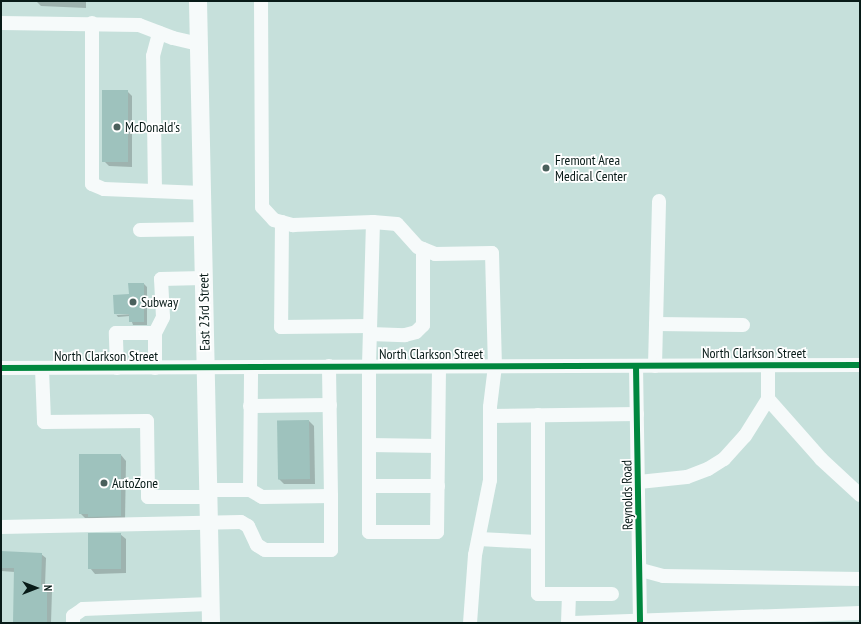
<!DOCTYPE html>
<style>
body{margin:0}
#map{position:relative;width:861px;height:624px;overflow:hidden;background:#c6e0db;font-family:"PT Sans Narrow",sans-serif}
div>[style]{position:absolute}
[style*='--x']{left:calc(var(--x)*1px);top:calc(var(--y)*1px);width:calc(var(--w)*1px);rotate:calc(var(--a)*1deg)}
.shadow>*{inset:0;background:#0003}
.building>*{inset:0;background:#9ec2bd;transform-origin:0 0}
.minor>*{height:14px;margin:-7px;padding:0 7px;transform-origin:7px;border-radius:7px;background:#f6fafa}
.major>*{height:18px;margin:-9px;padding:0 9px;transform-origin:9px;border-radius:9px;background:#f6fafa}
.cycleway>*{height:6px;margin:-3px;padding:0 3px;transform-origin:3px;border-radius:3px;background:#00873e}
.dots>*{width:11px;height:11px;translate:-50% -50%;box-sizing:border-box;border:2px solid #fff;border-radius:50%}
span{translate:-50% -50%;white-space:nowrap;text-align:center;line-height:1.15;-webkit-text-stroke:3.5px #fff;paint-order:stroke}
.poi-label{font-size:14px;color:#081b18}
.left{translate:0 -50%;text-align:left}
.street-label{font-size:14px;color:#081b18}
.frame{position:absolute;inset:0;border:2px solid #081b18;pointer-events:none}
.north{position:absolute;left:16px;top:568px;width:40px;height:40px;-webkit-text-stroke:3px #fff;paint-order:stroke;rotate:90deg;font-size:11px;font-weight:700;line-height:16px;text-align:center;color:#081b18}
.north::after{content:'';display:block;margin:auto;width:14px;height:18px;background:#081b18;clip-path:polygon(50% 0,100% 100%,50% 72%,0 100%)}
</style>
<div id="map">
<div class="shadow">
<i style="clip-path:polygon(36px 1px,86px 1px,86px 8px,41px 6px)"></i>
<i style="clip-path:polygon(127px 91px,132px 96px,132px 167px,109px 166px,104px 161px)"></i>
<i style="clip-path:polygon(evenodd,144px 284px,147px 287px,147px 325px,133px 325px,130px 316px,118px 317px,115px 313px,144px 284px,116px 313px,134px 314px,116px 315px,116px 313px)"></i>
<i style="clip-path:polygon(309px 421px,314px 426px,315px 484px,284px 484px,279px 479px,278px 422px)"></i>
<i style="clip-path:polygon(121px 455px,126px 461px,125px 521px,85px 518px,80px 513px)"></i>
<i style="clip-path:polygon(120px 534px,126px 539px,126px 573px,95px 574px,90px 568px)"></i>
<i style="clip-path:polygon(1px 552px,41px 554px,46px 558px,45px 586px,52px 591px,51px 623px,14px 623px,15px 572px,1px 571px)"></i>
</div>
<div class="building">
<i style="left:102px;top:90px;width:26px;height:72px"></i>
<i style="clip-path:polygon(128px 283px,144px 283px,144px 322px,129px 322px,129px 314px,114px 314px,113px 295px,129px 294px)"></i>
<i style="left:309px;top:420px;width:59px;height:32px;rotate:89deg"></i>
<i style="clip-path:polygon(79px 454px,121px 454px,121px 516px,88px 517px,88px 514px,79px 514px)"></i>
<i style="left:121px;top:533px;width:36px;height:33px;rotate:90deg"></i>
<i style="clip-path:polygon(1px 551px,42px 553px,41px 585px,47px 585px,47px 623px,13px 623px,14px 568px,1px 568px)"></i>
</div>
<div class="minor">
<i style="--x:261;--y:1;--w:206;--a:89.7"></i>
<i style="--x:262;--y:207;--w:18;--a:47"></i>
<i style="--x:274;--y:220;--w:20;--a:15"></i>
<i style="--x:293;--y:225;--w:80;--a:-2.1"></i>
<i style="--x:373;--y:222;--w:24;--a:5"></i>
<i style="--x:397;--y:224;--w:31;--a:48"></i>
<i style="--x:418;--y:247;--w:18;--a:22"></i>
<i style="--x:435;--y:254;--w:57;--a:-1"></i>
<i style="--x:492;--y:253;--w:113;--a:88.5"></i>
<i style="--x:495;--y:366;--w:41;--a:97"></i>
<i style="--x:490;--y:407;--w:73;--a:90"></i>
<i style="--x:490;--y:480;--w:76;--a:101.3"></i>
<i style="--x:475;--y:555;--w:68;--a:94.2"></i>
<i style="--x:1;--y:23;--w:138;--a:0.8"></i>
<i style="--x:139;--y:25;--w:36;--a:21"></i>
<i style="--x:173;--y:38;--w:27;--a:13"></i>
<i style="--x:92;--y:23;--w:161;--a:90"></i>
<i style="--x:92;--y:184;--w:13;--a:23"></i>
<i style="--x:104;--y:189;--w:98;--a:2.3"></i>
<i style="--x:155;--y:191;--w:135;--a:-90.8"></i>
<i style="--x:153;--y:56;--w:24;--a:-75"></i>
<i style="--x:282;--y:222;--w:105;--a:90.5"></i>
<i style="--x:281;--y:327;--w:89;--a:-0.6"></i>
<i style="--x:373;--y:222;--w:144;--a:91.6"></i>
<i style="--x:369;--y:366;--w:166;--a:90"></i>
<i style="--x:369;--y:532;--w:68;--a:0"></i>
<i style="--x:437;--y:532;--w:166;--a:-89.3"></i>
<i style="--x:140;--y:230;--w:63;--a:-0.9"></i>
<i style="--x:656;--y:324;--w:87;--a:0.7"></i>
<i style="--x:370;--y:334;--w:35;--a:2"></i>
<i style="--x:405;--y:335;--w:11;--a:-15"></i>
<i style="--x:416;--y:332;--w:10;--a:-45"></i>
<i style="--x:423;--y:325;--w:76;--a:-90"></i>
<i style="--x:768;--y:365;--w:34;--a:90"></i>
<i style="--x:768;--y:399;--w:80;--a:48.5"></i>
<i style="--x:821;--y:459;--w:53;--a:42.7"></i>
<i style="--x:636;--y:366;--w:257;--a:89.1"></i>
<i style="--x:655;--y:366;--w:165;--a:-88.6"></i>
<i style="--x:1;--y:368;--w:859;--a:-0.2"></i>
<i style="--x:117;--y:368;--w:35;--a:-92"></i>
<i style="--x:116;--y:333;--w:39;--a:0"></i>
<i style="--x:155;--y:368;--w:35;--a:-90"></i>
<i style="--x:155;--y:333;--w:18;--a:-63"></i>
<i style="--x:163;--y:317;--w:38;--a:-93"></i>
<i style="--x:161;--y:279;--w:42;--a:-1.4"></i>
<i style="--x:42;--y:369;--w:53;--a:87.8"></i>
<i style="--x:44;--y:422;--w:103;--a:-0.6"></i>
<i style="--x:147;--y:421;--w:76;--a:89.2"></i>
<i style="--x:148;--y:497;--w:60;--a:0"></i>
<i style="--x:250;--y:406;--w:80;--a:-0.7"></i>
<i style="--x:538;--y:415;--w:179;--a:90"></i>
<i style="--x:538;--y:594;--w:74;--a:0"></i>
<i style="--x:490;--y:416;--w:147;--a:-0.8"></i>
<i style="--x:369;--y:445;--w:69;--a:0.8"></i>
<i style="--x:639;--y:482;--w:48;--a:-5.9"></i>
<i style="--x:687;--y:477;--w:22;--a:-21"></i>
<i style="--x:708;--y:469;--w:19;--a:-32"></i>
<i style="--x:724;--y:459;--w:31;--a:-48"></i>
<i style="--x:745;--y:436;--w:44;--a:-58.1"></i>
<i style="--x:370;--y:486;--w:68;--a:0"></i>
<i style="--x:208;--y:490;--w:42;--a:0"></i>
<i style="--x:250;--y:490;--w:14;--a:30"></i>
<i style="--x:262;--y:497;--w:69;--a:-0.8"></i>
<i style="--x:331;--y:496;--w:130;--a:-90.9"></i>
<i style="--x:250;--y:490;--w:123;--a:-89.5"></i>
<i style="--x:1;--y:527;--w:240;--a:-1.2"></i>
<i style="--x:241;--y:522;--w:8;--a:30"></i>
<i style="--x:248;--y:526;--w:21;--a:65"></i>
<i style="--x:257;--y:545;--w:9;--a:32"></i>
<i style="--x:265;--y:550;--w:66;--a:0"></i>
<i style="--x:331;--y:550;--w:54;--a:-90"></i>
<i style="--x:479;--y:539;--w:58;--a:3"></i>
<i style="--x:641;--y:570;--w:23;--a:15"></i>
<i style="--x:663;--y:576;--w:197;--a:0.9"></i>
<i style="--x:73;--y:623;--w:7;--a:-90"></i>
<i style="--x:73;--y:616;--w:12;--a:-35"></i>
<i style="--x:83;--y:609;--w:127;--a:-2.3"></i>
<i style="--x:568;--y:623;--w:29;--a:-88"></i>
<i style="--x:573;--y:623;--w:287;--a:-2"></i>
</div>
<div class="major">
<i style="--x:198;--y:1;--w:622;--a:88.8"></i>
</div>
<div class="cycleway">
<i style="--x:636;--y:366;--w:257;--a:89.1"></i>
<i style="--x:1;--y:368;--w:859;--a:-0.2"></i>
</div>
<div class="dots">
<i style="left:117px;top:127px;background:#4a605c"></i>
<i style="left:546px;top:168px;background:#4a605c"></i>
<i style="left:133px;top:302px;background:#4a605c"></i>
<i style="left:104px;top:483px;background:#4a605c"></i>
</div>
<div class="poi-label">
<span class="left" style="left:125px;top:127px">McDonald's</span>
<span class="left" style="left:555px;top:168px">Fremont Area<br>Medical Center</span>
<span class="left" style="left:141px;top:302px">Subway</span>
<span class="left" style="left:112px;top:483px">AutoZone</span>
</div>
<div class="street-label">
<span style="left:204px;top:312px;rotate:-91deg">East 23rd Street</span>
<span style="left:754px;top:353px">North Clarkson Street</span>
<span style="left:431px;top:354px">North Clarkson Street</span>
<span style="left:106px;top:356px">North Clarkson Street</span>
<span style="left:627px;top:495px;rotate:-91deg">Reynolds Road</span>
</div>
<div class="frame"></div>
<div class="north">N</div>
</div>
